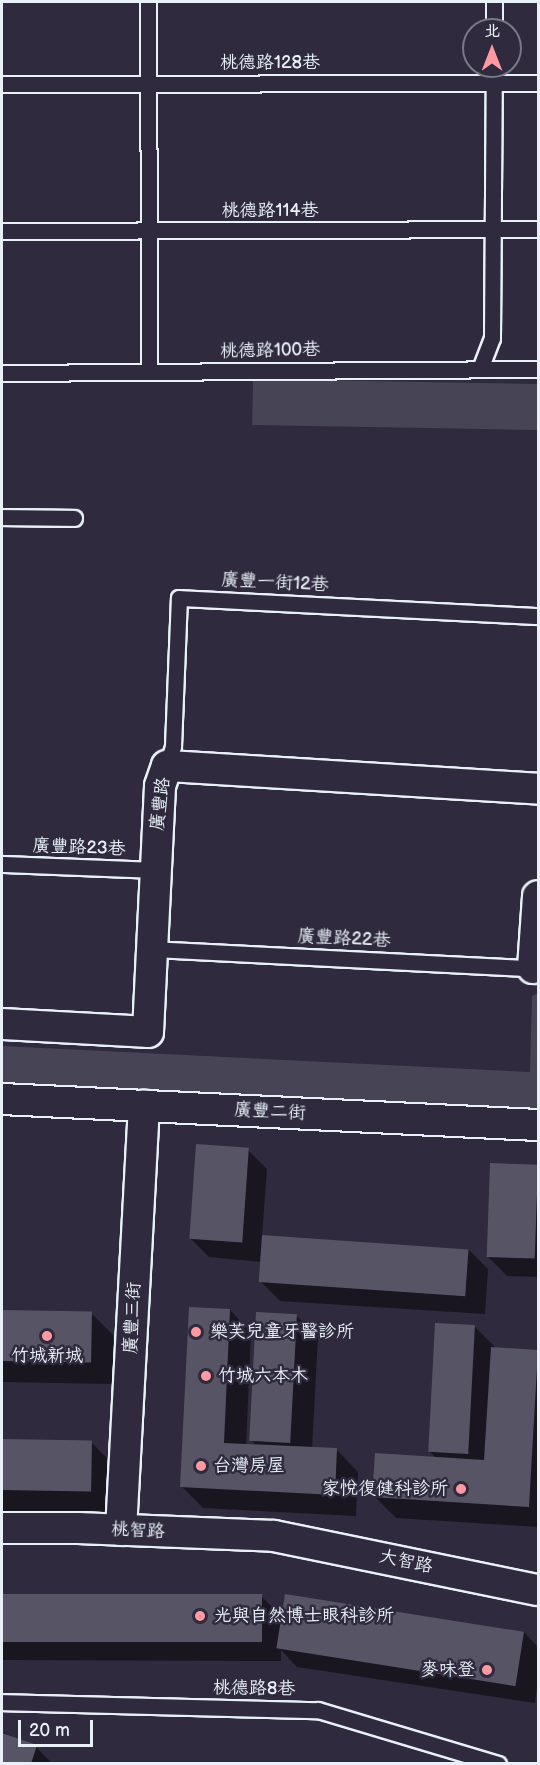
<!DOCTYPE html>
<meta charset="utf-8">
<style>
body{margin:0}
#map{position:relative;width:540px;height:1765px;overflow:hidden;background:#2f2a3d;font-family:"Balsamiq Sans","LXGW WenKai TC",sans-serif}
div>[style]{position:absolute}
[style*='--x']{left:calc(var(--x)*1px);top:calc(var(--y)*1px);width:calc(var(--w)*1px);rotate:calc(var(--a)*1deg)}
.green>*{inset:0;background:#464455;transform-origin:0 0}
.shadow>*{inset:0;background:#0007}
.building>*{inset:0;background:#575565;transform-origin:0 0}
.roads{filter:drop-shadow(2px 0 #e8f1f8) drop-shadow(-2px 0 #e8f1f8) drop-shadow(0 2px #e8f1f8) drop-shadow(0 -2px #e8f1f8)}
.service>*{height:15px;margin:-7.5px;padding:0 7.5px;transform-origin:7.5px;border-radius:7.5px;background:#2f2a3d}
.minor>*{height:30px;margin:-15px;padding:0 15px;transform-origin:15px;border-radius:15px;background:#2f2a3d}
.dots>*{width:16px;height:16px;translate:-50% -50%;box-sizing:border-box;border:3px solid #2f2a3d;border-radius:50%}
span{translate:-50% -50%;white-space:nowrap;text-align:center;line-height:1.15;-webkit-text-stroke:5px #2f2a3d;paint-order:stroke}
.street-label{font-size:18px;color:#e8f1f8}
.poi-label{font-size:18px;color:#e8f1f8}
.left{translate:0 -50%;text-align:left}
.right{translate:-100% -50%;text-align:right}
.frame{position:absolute;inset:0;border:3px solid #e8f1f8;pointer-events:none}
.north{position:absolute;left:462px;top:18px;width:60px;height:60px;box-sizing:border-box;background:#2f2a3d;border:2px solid #797a88;border-radius:50%;rotate:0deg;font-size:16px;font-weight:700;line-height:24px;text-align:center;color:#e8f1f8}
.north::after{content:'';display:block;margin:auto;width:21px;height:27px;background:#ff9aa2;clip-path:polygon(50% 0,100% 100%,50% 72%,0 100%)}
.scale{position:absolute;left:18px;top:1720px;width:75px;height:27px;box-sizing:border-box;border:3px solid #e8f1f8;border-top:0;padding-left:8px;font-size:18px;line-height:21px;white-space:nowrap;color:#e8f1f8;-webkit-text-stroke:4px #2f2a3d;paint-order:stroke}
</style>
<div id="map">
<div class="green">
<i style="left:253px;top:379px;width:285px;height:46px;rotate:1deg"></i>
<i style="clip-path:polygon(538px 993px,538px 1113px,2px 1083px,2px 1046px,530px 1072px,532px 996px)"></i>
</div>
<div class="shadow">
<i style="clip-path:polygon(248px 1150px,267px 1169px,262px 1237px,469px 1250px,488px 1269px,485px 1314px,280px 1301px,261px 1282px,262px 1262px,209px 1257px,190px 1238px)"></i>
<i style="clip-path:polygon(492px 1164px,538px 1166px,538px 1277px,507px 1276px,488px 1257px)"></i>
<i style="clip-path:polygon(230px 1310px,251px 1332px,246px 1446px,257px 1446px,251px 1440px,296px 1315px,318px 1337px,312px 1449px,337px 1450px,358px 1472px,356px 1516px,203px 1508px,181px 1486px)"></i>
<i style="clip-path:polygon(2px 1311px,91px 1313px,113px 1335px,113px 1384px,2px 1382px)"></i>
<i style="clip-path:polygon(475px 1327px,497px 1349px,538px 1351px,538px 1527px,396px 1518px,374px 1496px,437px 1459px,430px 1452px)"></i>
<i style="clip-path:polygon(2px 1440px,91px 1442px,113px 1464px,112px 1513px,2px 1511px)"></i>
<i style="clip-path:polygon(2px 1596px,262px 1597px,283px 1618px,524px 1632px,538px 1647px,538px 1678px,535px 1703px,297px 1667px,281px 1650px,281px 1661px,2px 1660px)"></i>
<i style="clip-path:polygon(2px 1732px,36px 1747px,53px 1764px,2px 1764px)"></i>
</div>
<div class="building">
<i style="left:196px;top:1144px;width:53px;height:95px;rotate:4deg"></i>
<i style="left:490px;top:1163px;width:48px;height:94px;rotate:2deg"></i>
<i style="left:262px;top:1235px;width:207px;height:47px;rotate:4deg"></i>
<i style="clip-path:polygon(189px 1307px,230px 1309px,224px 1443px,337px 1448px,335px 1495px,180px 1487px)"></i>
<i style="left:2px;top:1310px;width:90px;height:51px;rotate:1deg"></i>
<i style="left:256px;top:1312px;width:41px;height:129px;rotate:3deg"></i>
<i style="left:435px;top:1323px;width:40px;height:129px;rotate:3deg"></i>
<i style="clip-path:polygon(491px 1347px,538px 1350px,529px 1507px,372px 1497px,375px 1453px,484px 1460px)"></i>
<i style="left:2px;top:1439px;width:90px;height:51px;rotate:1deg"></i>
<i style="left:2px;top:1594px;width:260px;height:48px"></i>
<i style="left:285px;top:1594px;width:242px;height:55px;rotate:9deg"></i>
<i style="clip-path:polygon(2px 1733px,37px 1745px,31px 1764px,2px 1764px)"></i>
</div>
<div class="roads">
<div class="service">
<i style="--x:148;--y:2;--w:370;--a:89.8"></i>
<i style="--x:494;--y:30;--w:28;--a:-90"></i>
<i style="--x:2;--y:84;--w:536;--a:-0.11"></i>
<i style="--x:2;--y:231;--w:536;--a:-0.21"></i>
<i style="--x:480;--y:369;--w:33;--a:-69"></i>
<i style="--x:492;--y:338;--w:272;--a:-89.6"></i>
<i style="--x:2;--y:373;--w:536;--a:-0.43"></i>
<i style="--x:2;--y:517;--w:72;--a:0.8"></i>
<i style="--x:167;--y:766;--w:21;--a:-73"></i>
<i style="--x:173;--y:746;--w:148;--a:-87.7"></i>
<i style="--x:179;--y:598;--w:359;--a:2.9"></i>
<i style="--x:2;--y:864;--w:153;--a:2.2"></i>
<i style="--x:152;--y:949;--w:381;--a:2.9"></i>
<i style="--x:2;--y:1702;--w:316;--a:1.5"></i>
<i style="--x:318;--y:1710;--w:188;--a:16.7"></i>
</div>
<div class="minor">
<i style="--x:533;--y:968;--w:72;--a:-86"></i>
<i style="--x:2;--y:1024;--w:146;--a:3.1"></i>
<i style="--x:148;--y:1032;--w:246;--a:-87.2"></i>
<i style="--x:160;--y:786;--w:21;--a:-71"></i>
<i style="--x:167;--y:766;--w:372;--a:3.5"></i>
<i style="--x:2;--y:1099;--w:537;--a:2.78"></i>
<i style="--x:2;--y:1528;--w:76;--a:0"></i>
<i style="--x:78;--y:1528;--w:196;--a:2.3"></i>
<i style="--x:274;--y:1536;--w:269;--a:11.6"></i>
<i style="--x:121;--y:1530;--w:425;--a:-86.9"></i>
</div>
</div>
<div class="dots">
<i style="left:196px;top:1332px;background:#ff9aa2"></i>
<i style="left:47px;top:1336px;background:#ff9aa2"></i>
<i style="left:206px;top:1376px;background:#ff9aa2"></i>
<i style="left:201px;top:1466px;background:#ff9aa2"></i>
<i style="left:461px;top:1489px;background:#ff9aa2"></i>
<i style="left:200px;top:1616px;background:#ff9aa2"></i>
<i style="left:487px;top:1670px;background:#ff9aa2"></i>
</div>
<div class="street-label">
<span style="left:270px;top:63px">桃德路128巷</span>
<span style="left:270px;top:211px">桃德路114巷</span>
<span style="left:270px;top:351px;rotate:-1deg">桃德路100巷</span>
<span style="left:275px;top:583px;rotate:3deg">廣豐一街12巷</span>
<span style="left:161px;top:804px;rotate:-83deg">廣豐路</span>
<span style="left:79px;top:848px;rotate:2deg">廣豐路23巷</span>
<span style="left:344px;top:939px;rotate:3deg">廣豐路22巷</span>
<span style="left:270px;top:1112px;rotate:3deg">廣豐二街</span>
<span style="left:133px;top:1318px;rotate:-87deg">廣豐三街</span>
<span style="left:138px;top:1531px;rotate:3deg">桃智路</span>
<span style="left:406px;top:1562px;rotate:12deg">大智路</span>
<span style="left:254px;top:1689px;rotate:1deg">桃德路8巷</span>
</div>
<div class="poi-label">
<span class="left" style="left:210px;top:1332px">樂芙兒童牙醫診所</span>
<span style="left:47px;top:1356px">竹城新城</span>
<span class="left" style="left:218px;top:1376px">竹城六本木</span>
<span class="left" style="left:213px;top:1466px">台灣房屋</span>
<span class="right" style="left:448px;top:1489px">家悅復健科診所</span>
<span class="left" style="left:214px;top:1616px">光與自然博士眼科診所</span>
<span class="right" style="left:475px;top:1670px">麥味登</span>
</div>
<div class="frame"></div>
<div class="north">北</div>
<div class="scale">20 m</div>
</div>
